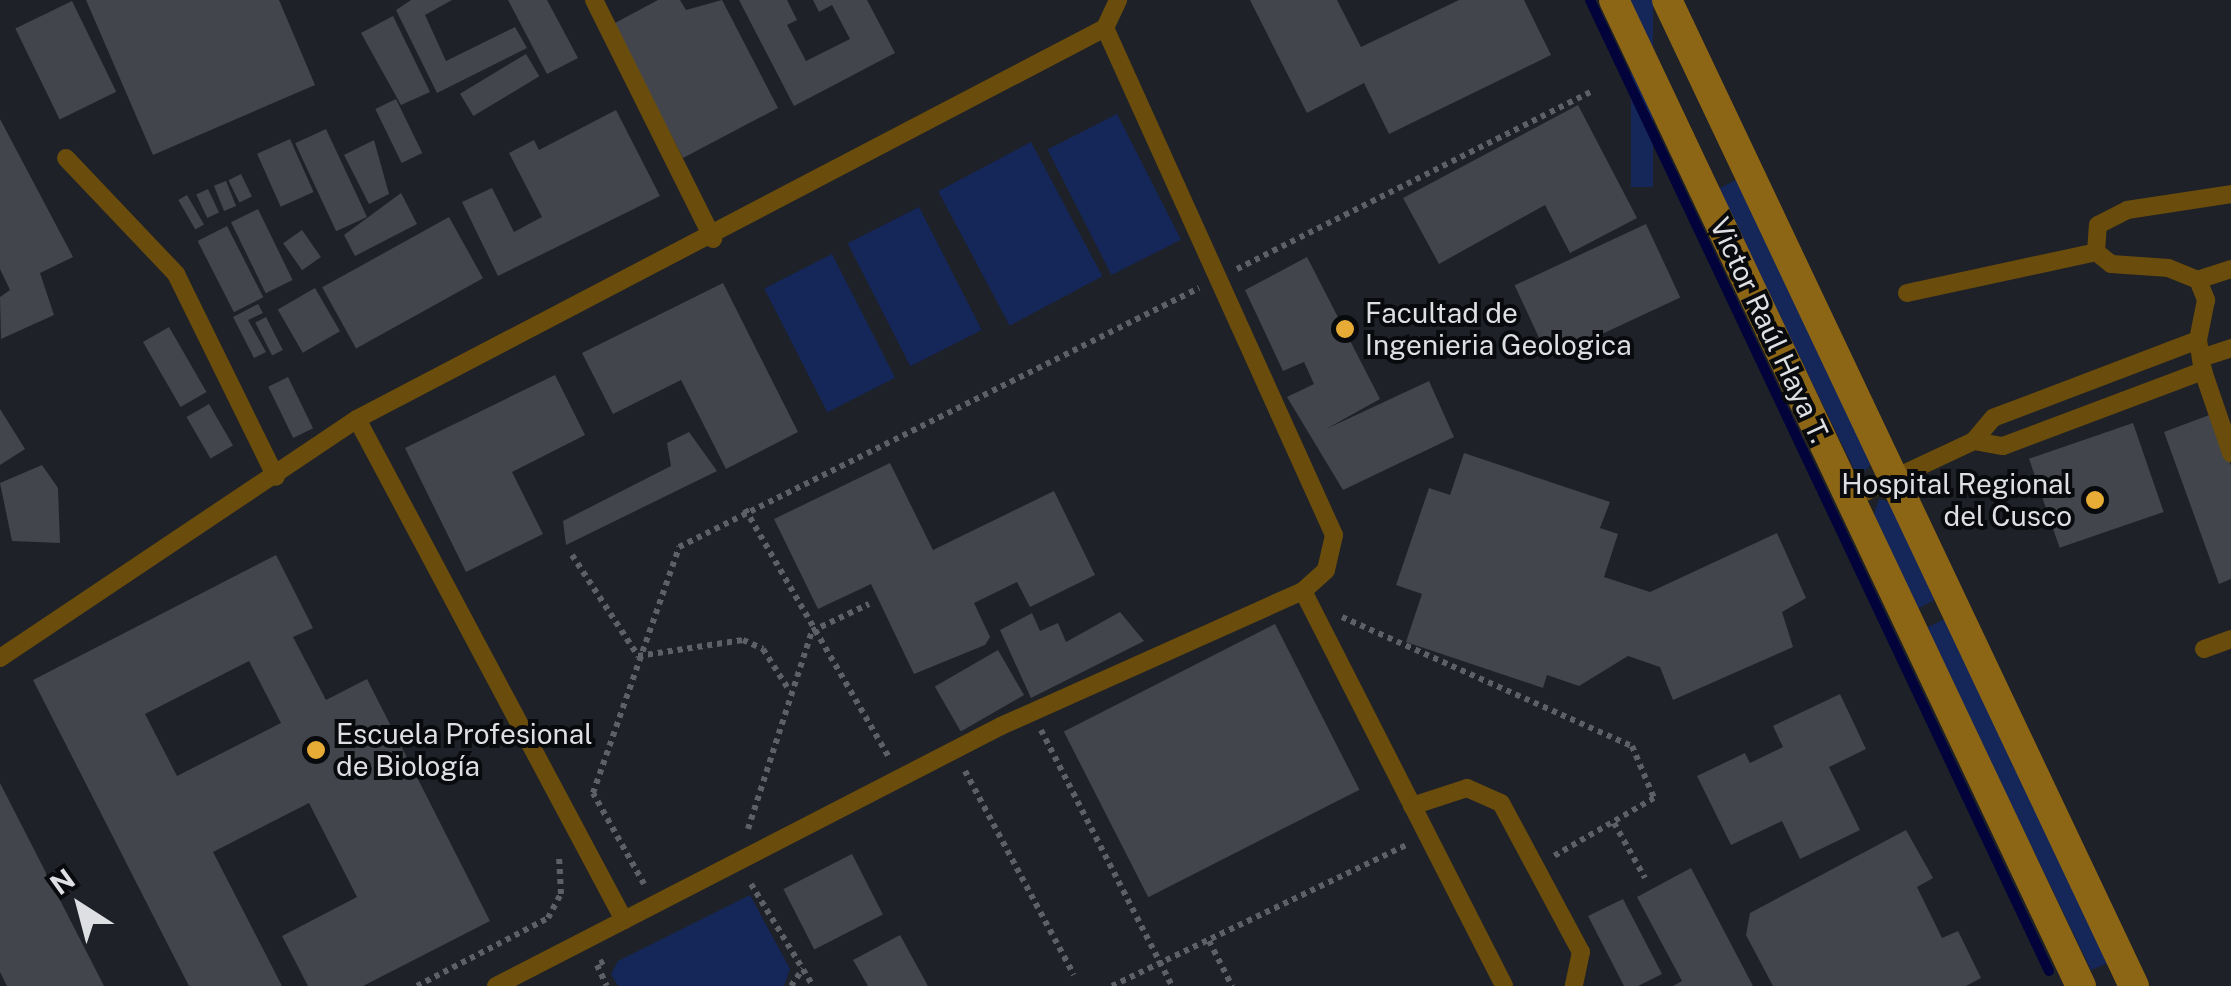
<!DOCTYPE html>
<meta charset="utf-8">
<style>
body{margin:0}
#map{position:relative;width:2231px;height:986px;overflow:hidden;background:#1e2127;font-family:"Public Sans",sans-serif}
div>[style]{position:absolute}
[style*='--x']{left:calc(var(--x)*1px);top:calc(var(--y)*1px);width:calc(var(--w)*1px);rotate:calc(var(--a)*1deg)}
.green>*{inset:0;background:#152759;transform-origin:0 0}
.stream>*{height:10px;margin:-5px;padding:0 5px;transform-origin:5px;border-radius:5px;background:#02033b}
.building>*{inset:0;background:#42454b;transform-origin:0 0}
.path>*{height:6px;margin-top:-3px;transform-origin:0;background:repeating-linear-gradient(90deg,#5d6065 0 5px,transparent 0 10px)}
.lane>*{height:18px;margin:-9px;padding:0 9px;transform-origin:9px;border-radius:9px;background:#6a4c0c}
.secondary>*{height:30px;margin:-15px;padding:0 15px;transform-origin:15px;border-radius:15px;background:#8c6615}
.dots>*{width:28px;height:28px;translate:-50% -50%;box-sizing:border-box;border:5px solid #090a0d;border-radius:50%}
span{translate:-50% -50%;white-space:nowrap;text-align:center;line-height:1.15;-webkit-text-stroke:8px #090a0d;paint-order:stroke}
.poi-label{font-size:28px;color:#dddfe3}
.left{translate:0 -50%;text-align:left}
.right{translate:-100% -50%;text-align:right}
.street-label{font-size:28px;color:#dddfe3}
.north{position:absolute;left:30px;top:856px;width:100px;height:100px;-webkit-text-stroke:8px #090a0d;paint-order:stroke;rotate:324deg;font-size:28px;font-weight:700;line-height:40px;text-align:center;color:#dddfe3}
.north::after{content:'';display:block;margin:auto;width:35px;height:45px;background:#dddfe3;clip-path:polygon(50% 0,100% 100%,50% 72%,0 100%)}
</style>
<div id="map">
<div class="green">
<i style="left:1631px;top:0;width:22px;height:187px"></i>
<i style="left:1117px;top:114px;width:141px;height:78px;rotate:63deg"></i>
<i style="left:1031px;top:142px;width:152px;height:105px;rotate:62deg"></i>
<i style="clip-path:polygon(1738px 179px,1875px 460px,1865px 471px,1854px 469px,1718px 189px)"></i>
<i style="left:919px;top:207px;width:138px;height:80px;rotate:63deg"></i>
<i style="left:832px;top:254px;width:139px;height:76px;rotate:63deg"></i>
<i style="clip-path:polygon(1879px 499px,1897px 504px,1940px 597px,1917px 609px,1873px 517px)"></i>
<i style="clip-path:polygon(1949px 617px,2110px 962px,2091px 970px,1926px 628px)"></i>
<i style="clip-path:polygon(750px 895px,790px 969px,784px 986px,618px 986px,611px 974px,618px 961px)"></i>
</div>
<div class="stream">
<i style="--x:1590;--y:0;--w:1074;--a:64.7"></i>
</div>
<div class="building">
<i style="clip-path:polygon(86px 0,279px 0,315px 85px,153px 155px)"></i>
<i style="clip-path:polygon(411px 0,452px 0,425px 15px,446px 61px,515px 27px,527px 48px,437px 93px,396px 10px)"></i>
<i style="clip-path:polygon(508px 0,547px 0,578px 58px,547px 74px)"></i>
<i style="clip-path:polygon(658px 0,680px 0,686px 10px,722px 0,778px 108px,683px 158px,613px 24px)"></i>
<i style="clip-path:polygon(739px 0,787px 0,797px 20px,787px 25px,806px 61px,850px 39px,832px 5px,819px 12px,813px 0,867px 0,895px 53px,794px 106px)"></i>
<i style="clip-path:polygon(1250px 0,1337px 0,1361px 47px,1459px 0,1524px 0,1551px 55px,1389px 134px,1364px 83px,1307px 113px)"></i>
<i style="left:72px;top:1px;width:101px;height:63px;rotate:64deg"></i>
<i style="clip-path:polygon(393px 16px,430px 92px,401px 105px,361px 33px)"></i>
<i style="left:526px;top:54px;width:26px;height:77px;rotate:59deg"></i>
<i style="left:396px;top:99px;width:60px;height:23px;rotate:64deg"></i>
<i style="clip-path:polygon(1578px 105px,1637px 218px,1570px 253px,1545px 205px,1439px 264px,1403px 198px)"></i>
<i style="clip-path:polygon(616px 110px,660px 196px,498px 276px,462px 202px,492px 188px,514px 232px,542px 217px,509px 153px,534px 140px,539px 150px)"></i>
<i style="clip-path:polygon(0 119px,73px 257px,40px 273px,54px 315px,1px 339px,0 297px,10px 290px,0 269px)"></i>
<i style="left:326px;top:129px;width:97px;height:34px;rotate:65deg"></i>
<i style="left:290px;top:139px;width:58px;height:36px;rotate:66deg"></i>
<i style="clip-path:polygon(374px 140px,389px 194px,369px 204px,344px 155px)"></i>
<i style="left:241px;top:174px;width:25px;height:14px;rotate:64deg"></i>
<i style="left:226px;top:181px;width:27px;height:13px;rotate:68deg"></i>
<i style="left:208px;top:189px;width:26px;height:13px;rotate:65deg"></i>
<i style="clip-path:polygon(401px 193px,417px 224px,355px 256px,344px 235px)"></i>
<i style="left:187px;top:195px;width:34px;height:10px;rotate:60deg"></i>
<i style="left:258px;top:209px;width:79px;height:30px;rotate:64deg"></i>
<i style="left:449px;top:217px;width:70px;height:145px;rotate:61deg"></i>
<i style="left:1646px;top:224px;width:81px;height:145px;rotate:65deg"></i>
<i style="left:227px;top:226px;width:80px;height:33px;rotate:63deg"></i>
<i style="left:302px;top:230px;width:33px;height:23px;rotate:55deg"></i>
<i style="clip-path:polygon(1307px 257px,1380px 399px,1326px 429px,1429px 381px,1454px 437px,1343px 490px,1287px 397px,1314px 384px,1304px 362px,1283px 371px,1245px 290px)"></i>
<i style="clip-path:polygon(723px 283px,798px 432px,726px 469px,681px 380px,613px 414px,582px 353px)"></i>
<i style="left:315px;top:288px;width:50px;height:43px;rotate:60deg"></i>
<i style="clip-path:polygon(258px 304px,263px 313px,248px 320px,266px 352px,254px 358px,233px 317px)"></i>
<i style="left:266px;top:317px;width:37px;height:12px;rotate:63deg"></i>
<i style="left:169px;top:327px;width:75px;height:30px;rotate:60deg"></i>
<i style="clip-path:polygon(555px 375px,585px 435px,512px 472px,543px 534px,466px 572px,405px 448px)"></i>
<i style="left:288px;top:377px;width:57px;height:22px;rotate:64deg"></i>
<i style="left:209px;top:404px;width:48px;height:26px;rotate:60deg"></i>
<i style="clip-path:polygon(0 409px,25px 449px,0 465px)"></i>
<i style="clip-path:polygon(2212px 414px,2231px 466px,2231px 579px,2219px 584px,2164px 432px)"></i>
<i style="left:2133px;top:423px;width:94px;height:110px;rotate:71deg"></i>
<i style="clip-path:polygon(689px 432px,717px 471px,566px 545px,563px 521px,671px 466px,667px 443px)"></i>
<i style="clip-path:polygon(1464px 453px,1610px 502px,1600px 528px,1618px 534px,1604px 577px,1650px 592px,1777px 533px,1806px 598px,1782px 612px,1793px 647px,1673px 700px,1660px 667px,1628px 656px,1579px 686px,1547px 675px,1543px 688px,1406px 642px,1422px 594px,1396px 585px,1429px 488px,1450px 495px)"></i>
<i style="clip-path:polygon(890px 463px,933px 550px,1054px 491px,1095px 575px,1030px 607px,1017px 582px,974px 603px,990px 637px,985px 645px,914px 674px,871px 584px,818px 609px,774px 519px)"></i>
<i style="clip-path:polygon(42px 465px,58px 488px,60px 543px,12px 541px,0 483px)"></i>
<i style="clip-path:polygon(evenodd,276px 555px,313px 628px,293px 637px,326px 700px,367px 679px,490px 921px,363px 986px,308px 986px,282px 936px,357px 897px,309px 803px,213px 852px,282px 986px,189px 986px,33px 680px,276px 555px,249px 661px,281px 723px,177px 776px,145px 714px,249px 661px)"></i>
<i style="clip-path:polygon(1120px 612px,1144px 641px,1031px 698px,1000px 630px,1032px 613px,1040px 631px,1058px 623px,1066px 642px)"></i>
<i style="left:1275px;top:624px;width:186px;height:237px;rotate:63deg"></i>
<i style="left:998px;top:650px;width:52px;height:73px;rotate:60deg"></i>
<i style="clip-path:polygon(1840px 694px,1866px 749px,1829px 767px,1860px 830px,1800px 859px,1782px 821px,1731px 845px,1697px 776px,1745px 753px,1750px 763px,1783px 747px,1773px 726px)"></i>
<i style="clip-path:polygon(0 783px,104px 986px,7px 986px,0 972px)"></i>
<i style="clip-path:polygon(1906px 830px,1933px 878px,1917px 887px,1942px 938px,1958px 931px,1981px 978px,1966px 986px,1773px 986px,1746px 935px,1750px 913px)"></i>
<i style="left:852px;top:854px;width:68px;height:77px;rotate:63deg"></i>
<i style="clip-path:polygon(1691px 868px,1753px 986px,1673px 986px,1682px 981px,1637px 897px)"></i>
<i style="clip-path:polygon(1623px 899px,1662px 974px,1638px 986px,1624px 986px,1588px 916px)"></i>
<i style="clip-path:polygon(900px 935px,928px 986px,868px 986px,853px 960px)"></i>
</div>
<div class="path">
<i style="--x:1237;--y:269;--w:395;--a:-26.6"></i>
<i style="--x:745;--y:509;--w:289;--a:59.9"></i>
<i style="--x:572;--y:555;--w:121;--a:56.8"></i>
<i style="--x:638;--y:656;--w:106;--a:-8.7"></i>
<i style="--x:743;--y:640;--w:22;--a:24"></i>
<i style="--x:763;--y:649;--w:49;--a:57.6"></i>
<i style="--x:1342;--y:617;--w:317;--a:24"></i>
<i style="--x:1632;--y:746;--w:56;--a:67.1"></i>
<i style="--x:1654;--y:798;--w:116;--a:149.9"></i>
<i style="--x:1041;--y:730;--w:288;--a:62.9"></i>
<i style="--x:965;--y:771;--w:231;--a:61.9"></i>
<i style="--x:1614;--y:823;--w:63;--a:60.6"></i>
<i style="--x:748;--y:829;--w:208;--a:-72.1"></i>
<i style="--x:812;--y:631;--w:63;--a:-25.3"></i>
<i style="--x:644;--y:884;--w:104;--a:-119.3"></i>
<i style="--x:593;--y:793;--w:261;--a:-70.7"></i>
<i style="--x:679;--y:547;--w:581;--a:-26.48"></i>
<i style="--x:751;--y:884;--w:119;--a:58.7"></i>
<i style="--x:1209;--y:941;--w:51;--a:62.9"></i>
<i style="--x:604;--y:961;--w:8;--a:150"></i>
<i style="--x:597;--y:965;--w:23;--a:65"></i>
<i style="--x:417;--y:986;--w:148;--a:-27.4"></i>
<i style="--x:548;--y:918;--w:27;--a:-62"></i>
<i style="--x:561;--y:894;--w:39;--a:-93"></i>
<i style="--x:791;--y:986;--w:21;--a:-55"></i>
<i style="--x:1112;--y:986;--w:329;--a:-25.6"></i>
</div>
<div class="lane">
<i style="--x:594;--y:0;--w:267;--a:63.5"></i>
<i style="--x:66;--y:158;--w:160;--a:46.5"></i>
<i style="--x:176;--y:274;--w:226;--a:63.8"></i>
<i style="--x:2231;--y:269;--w:35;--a:162"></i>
<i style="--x:2198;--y:280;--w:22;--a:68"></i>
<i style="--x:2206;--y:300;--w:41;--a:101.3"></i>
<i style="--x:2198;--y:340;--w:31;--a:81"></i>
<i style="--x:2203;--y:371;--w:87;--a:71.1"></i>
<i style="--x:2198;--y:280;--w:31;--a:-158"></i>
<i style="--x:2169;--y:268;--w:58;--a:-176.1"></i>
<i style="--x:2111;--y:264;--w:19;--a:-141"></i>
<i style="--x:2096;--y:252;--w:27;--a:-86"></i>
<i style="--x:2098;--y:225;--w:33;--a:-27"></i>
<i style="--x:2127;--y:210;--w:105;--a:-8.7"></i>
<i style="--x:1907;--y:293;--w:193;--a:-12.2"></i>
<i style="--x:2198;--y:340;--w:219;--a:159.2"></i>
<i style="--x:1993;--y:418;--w:30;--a:130"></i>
<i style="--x:1974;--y:441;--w:29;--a:10"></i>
<i style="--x:2003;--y:446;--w:214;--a:-20.6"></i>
<i style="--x:2201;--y:358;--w:32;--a:-18"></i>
<i style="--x:357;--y:419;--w:568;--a:61.95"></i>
<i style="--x:1850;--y:499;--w:137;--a:-25.1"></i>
<i style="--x:1303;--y:591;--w:443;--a:63"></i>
<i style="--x:2204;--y:649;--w:29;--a:-20"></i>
<i style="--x:0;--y:658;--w:430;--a:-33.8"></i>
<i style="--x:357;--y:419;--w:844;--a:-27.6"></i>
<i style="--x:1412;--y:806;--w:58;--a:-18.1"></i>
<i style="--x:1467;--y:788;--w:37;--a:24"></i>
<i style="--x:1501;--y:803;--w:169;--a:61.8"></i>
<i style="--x:1581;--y:952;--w:35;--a:102"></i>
<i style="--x:496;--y:986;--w:568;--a:-27.24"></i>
<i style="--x:1001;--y:726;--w:331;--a:-24.1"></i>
<i style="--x:1303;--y:591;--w:31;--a:-42"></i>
<i style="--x:1326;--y:570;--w:36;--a:-77"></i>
<i style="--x:1334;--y:535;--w:556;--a:-114.31"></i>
<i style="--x:1105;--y:28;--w:31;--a:-65"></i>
</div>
<div class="secondary">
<i style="--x:1614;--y:0;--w:1091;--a:64.66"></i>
<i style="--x:1667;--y:0;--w:1091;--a:64.66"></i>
</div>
<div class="dots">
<i style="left:1345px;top:329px;background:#e7ac36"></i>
<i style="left:2095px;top:500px;background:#e7ac36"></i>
<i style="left:316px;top:750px;background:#e7ac36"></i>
</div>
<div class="poi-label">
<span class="left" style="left:1365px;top:329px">Facultad de<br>Ingenieria Geologica</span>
<span class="right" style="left:2072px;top:500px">Hospital Regional<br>del Cusco</span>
<span class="left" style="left:336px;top:750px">Escuela Profesional<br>de Biología</span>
</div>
<div class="street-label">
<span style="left:1770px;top:330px;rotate:65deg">Victor Raúl Haya T.</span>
</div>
<div class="north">N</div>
</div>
